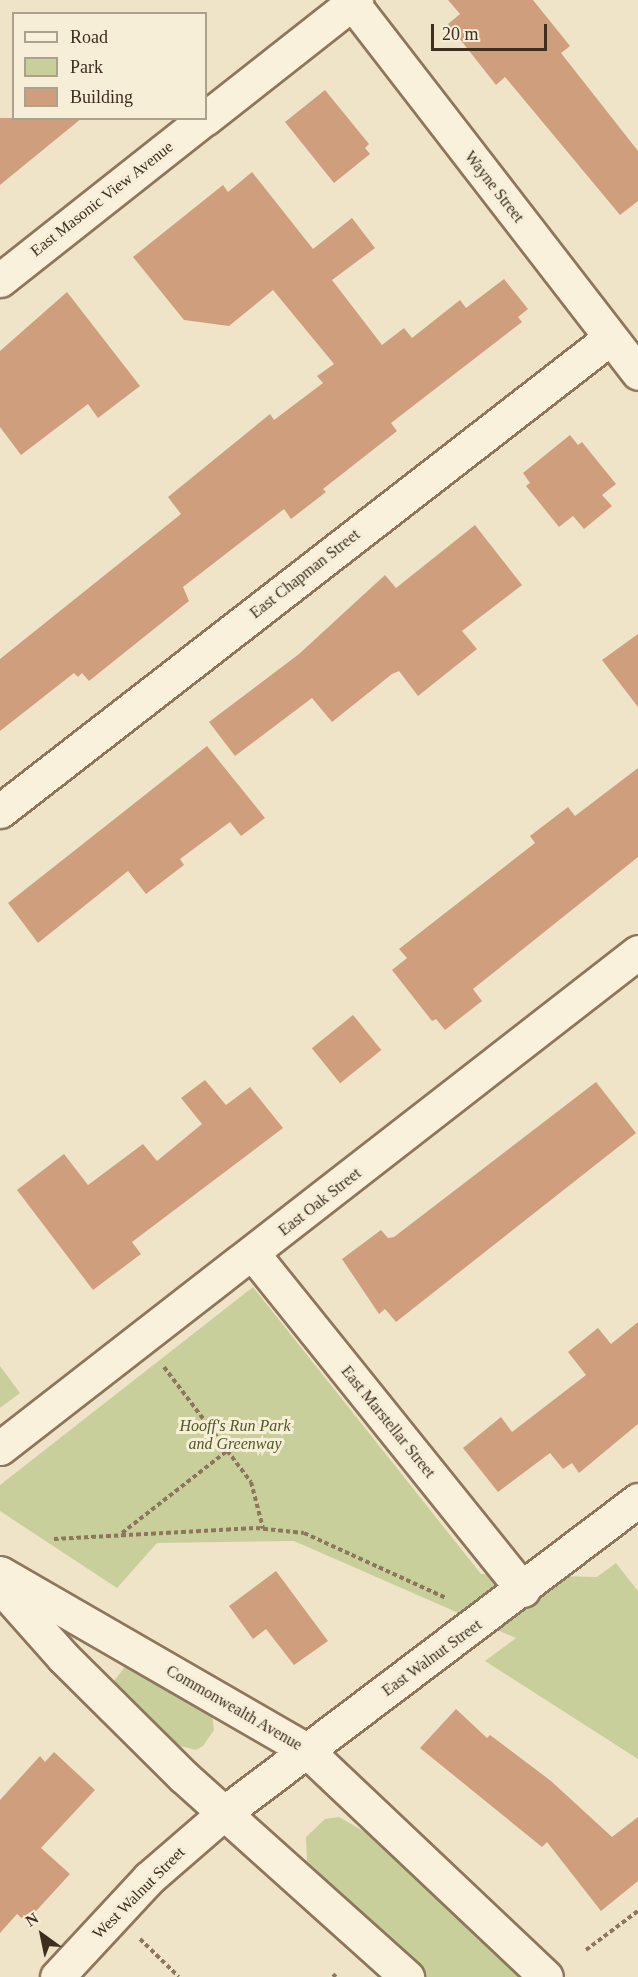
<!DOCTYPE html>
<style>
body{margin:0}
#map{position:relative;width:638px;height:1977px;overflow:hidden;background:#f0e4c8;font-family:"Times New Roman",serif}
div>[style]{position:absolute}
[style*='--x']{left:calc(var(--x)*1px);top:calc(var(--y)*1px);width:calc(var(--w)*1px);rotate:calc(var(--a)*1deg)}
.green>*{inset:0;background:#c9cf9b}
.building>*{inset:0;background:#cf9f7d;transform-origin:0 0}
.path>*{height:4px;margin-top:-2px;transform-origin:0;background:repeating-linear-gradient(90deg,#8d765c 0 4.5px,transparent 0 7.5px)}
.roads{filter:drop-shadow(2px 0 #8d765c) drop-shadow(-2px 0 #8d765c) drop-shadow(0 2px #8d765c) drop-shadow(0 -2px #8d765c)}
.minor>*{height:33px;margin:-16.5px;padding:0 16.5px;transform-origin:16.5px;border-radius:16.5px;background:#faf1dc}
span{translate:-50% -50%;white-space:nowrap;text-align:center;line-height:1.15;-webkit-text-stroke:6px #f7eed8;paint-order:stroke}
.street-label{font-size:16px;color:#3d2e20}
.park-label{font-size:16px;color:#4d5a26;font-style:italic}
.legend{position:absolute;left:12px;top:12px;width:195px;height:108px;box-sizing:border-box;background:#f7eed8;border:2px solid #ada18e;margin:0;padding:8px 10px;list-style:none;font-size:18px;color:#3d2e20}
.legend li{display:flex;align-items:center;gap:12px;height:30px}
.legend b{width:30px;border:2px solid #ada18e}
.north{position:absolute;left:12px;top:1905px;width:60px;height:60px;-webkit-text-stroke:4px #f7eed8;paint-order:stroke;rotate:327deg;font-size:16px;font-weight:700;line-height:24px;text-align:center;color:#3d2e20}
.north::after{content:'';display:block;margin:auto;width:21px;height:27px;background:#3d2e20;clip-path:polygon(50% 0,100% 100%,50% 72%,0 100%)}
.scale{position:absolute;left:431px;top:24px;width:116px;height:27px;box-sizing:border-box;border:3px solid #3d2e20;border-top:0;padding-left:8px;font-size:18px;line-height:21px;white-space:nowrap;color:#3d2e20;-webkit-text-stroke:4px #f7eed8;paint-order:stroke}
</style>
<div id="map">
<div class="green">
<i style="clip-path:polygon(253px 1287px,481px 1574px,597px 1577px,616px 1563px,638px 1591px,638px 1759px,485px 1661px,516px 1638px,294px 1541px,157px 1543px,117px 1588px,0 1511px,0 1485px)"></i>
<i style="clip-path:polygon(0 1366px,20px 1393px,0 1408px)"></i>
<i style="clip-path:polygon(127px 1664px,212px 1714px,214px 1730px,203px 1746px,196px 1750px,176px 1745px,119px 1693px,114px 1681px)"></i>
<i style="clip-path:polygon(339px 1817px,367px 1833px,524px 1977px,425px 1977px,307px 1862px,306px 1837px,325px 1819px)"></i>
</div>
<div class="building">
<i style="clip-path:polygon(448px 0,533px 0,570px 46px,561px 53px,638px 151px,638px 201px,620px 215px,505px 77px,496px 85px,448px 24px,460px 14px)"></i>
<i style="clip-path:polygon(325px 90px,369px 144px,365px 148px,370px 154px,334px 183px,285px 122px)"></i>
<i style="clip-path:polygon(0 118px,82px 118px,0 185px)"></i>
<i style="clip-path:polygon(252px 172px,313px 249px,352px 218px,375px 248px,332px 280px,382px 345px,404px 328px,412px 338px,460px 300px,466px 308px,504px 279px,528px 309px,518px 317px,522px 322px,391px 423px,397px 431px,323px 489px,326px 492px,291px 519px,284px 509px,183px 587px,189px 601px,89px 681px,82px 673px,78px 677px,74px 673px,0 731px,0 659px,181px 514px,168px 497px,270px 414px,274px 420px,323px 383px,317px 376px,334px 364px,273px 290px,229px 326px,184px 320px,133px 257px,223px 185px,228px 192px)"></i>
<i style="clip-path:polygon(67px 292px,140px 386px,98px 418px,88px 404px,21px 455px,0 427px,0 351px)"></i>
<i style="clip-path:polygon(570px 435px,578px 445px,582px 442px,616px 484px,602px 495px,612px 506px,584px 529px,573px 516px,559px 527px,526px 486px,530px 483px,523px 473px)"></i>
<i style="clip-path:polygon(475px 525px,522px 585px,462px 631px,477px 649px,418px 696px,399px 671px,392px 674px,332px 722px,312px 698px,235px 756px,209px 722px,299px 654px,385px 575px,396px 588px)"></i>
<i style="clip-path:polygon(638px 634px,638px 707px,602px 660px)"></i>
<i style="clip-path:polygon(207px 746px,265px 818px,241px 836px,230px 822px,180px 859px,184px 865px,146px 894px,128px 871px,38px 943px,8px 903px)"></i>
<i style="clip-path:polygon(638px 768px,638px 857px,473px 989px,482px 1001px,445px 1030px,436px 1019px,432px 1021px,392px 970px,407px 958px,399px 949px,535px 843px,530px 836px,568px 807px,575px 816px)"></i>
<i style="left:353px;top:1015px;width:45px;height:53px;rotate:51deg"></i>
<i style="clip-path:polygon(205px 1080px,226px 1105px,250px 1087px,283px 1128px,132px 1242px,141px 1254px,93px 1290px,17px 1190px,64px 1154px,88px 1185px,143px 1144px,157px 1161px,202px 1124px,181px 1098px)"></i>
<i style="clip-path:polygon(596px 1082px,636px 1133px,396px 1322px,385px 1309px,379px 1314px,342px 1259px,381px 1230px,388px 1238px,394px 1237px)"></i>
<i style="clip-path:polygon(638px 1322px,638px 1424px,579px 1473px,572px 1463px,563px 1469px,550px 1453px,498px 1492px,463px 1448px,501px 1417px,512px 1432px,586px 1375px,568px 1352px,598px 1328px,611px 1344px)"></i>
<i style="clip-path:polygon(276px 1571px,328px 1641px,294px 1665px,266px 1629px,253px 1639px,229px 1606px)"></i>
<i style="clip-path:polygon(456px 1709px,487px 1738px,490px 1735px,551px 1781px,612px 1837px,638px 1817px,638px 1881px,601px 1911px,547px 1842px,542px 1847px,420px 1748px)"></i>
<i style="clip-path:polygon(54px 1752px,95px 1790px,41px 1848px,70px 1874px,26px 1922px,17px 1914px,0 1933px,0 1800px,40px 1756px,45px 1762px)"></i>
</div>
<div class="path">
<i style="--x:164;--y:1367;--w:144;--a:52.9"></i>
<i style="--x:251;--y:1482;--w:48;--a:75.4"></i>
<i style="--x:122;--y:1533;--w:145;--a:-38"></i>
<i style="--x:54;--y:1539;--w:202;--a:-3.1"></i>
<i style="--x:256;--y:1528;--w:48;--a:5.9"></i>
<i style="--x:304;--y:1533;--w:156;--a:24.6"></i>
<i style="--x:140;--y:1939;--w:54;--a:44.3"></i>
<i style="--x:586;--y:1950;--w:65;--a:-36.9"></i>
<i style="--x:333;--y:1977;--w:4;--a:-45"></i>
</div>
<div class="roads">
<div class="minor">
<i style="--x:350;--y:0;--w:471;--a:52.3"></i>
<i style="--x:206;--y:118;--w:191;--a:-38.2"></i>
<i style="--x:0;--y:280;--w:261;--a:-38.3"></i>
<i style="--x:0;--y:811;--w:772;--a:-37.79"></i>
<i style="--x:253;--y:1254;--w:431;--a:51.2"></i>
<i style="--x:0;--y:1448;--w:808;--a:-37.86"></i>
<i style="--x:0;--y:1573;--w:354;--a:30"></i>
<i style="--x:306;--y:1750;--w:330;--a:43.4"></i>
<i style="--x:0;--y:1586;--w:95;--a:48.4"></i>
<i style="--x:63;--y:1657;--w:170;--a:44.8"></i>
<i style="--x:184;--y:1777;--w:300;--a:41.9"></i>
<i style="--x:57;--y:1977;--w:135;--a:-47.1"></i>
<i style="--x:149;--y:1878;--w:99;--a:-40.9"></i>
<i style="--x:224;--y:1813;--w:519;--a:-37.09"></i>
</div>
</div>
<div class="street-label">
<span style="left:494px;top:187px;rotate:52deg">Wayne Street</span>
<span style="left:102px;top:199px;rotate:-38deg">East Masonic View Avenue</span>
<span style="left:305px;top:574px;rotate:-38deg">East Chapman Street</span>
<span style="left:320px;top:1202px;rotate:-38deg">East Oak Street</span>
<span style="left:388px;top:1422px;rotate:51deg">East Marstellar Street</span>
<span style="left:432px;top:1658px;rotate:-36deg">East Walnut Street</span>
<span style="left:234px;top:1708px;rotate:30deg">Commonwealth Avenue</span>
<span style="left:139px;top:1893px;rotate:-45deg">West Walnut Street</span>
</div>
<div class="park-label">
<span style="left:235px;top:1435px">Hooff's Run Park<br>and Greenway</span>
</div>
<ul class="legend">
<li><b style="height:8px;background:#faf1dc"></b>Road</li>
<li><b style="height:16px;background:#c9cf9b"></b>Park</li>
<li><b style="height:16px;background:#cf9f7d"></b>Building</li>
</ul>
<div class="north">N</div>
<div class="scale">20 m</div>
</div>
